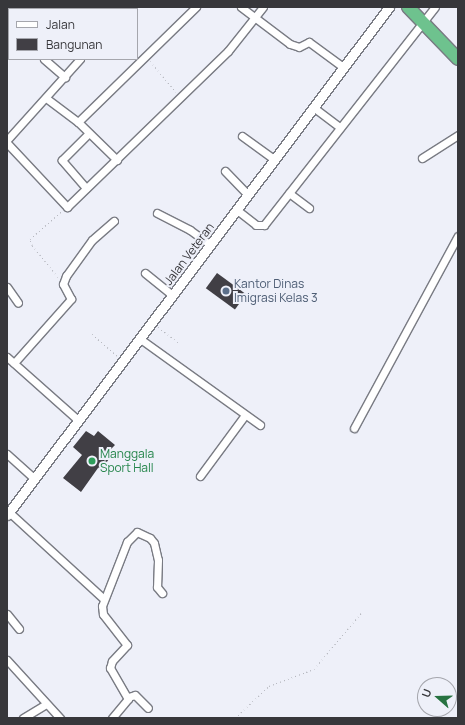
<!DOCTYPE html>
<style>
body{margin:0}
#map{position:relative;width:465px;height:725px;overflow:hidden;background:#eef0f9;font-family:Manrope,sans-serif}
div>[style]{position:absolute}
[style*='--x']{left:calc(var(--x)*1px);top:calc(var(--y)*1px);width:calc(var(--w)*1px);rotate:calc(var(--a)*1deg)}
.building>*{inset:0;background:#413f45;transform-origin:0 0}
.path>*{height:1px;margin-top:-0.5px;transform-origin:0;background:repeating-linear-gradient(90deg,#b2b4bb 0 1px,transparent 0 4px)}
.roads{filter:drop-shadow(1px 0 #797b83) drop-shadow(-1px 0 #797b83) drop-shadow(0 1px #797b83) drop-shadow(0 -1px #797b83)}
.minor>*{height:7px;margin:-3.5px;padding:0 3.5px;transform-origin:3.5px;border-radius:3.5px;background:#fff}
.tertiary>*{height:9px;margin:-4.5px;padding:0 4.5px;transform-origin:4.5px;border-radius:4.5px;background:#fff}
.trunk>*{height:12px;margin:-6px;padding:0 6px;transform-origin:6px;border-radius:6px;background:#6ec28e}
.dots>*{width:11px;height:11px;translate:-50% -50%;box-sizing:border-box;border:2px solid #eef0f9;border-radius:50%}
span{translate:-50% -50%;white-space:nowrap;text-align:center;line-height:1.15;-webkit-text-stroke:4px #eef0f9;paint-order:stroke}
.street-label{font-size:12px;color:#37373b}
.service-label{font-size:12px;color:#4e5e75}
.left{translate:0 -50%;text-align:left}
.leisure-label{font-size:12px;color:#27864d}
.frame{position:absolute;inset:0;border:8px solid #37373b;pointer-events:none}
.legend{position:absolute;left:8px;top:8px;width:130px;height:52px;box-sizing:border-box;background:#eef0f9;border:1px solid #a5a6ad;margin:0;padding:5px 7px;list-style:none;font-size:12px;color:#37373b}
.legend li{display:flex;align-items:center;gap:8px;height:20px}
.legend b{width:20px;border:1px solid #a5a6ad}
.north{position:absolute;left:417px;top:677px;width:40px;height:40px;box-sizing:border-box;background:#eef0f9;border:1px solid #a5a6ad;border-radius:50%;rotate:290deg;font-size:11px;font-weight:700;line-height:16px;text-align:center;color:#37373b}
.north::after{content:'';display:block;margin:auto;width:14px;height:18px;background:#277241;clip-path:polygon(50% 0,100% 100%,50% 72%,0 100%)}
</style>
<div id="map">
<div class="building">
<i style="left:217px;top:273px;width:36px;height:19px;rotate:36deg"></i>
<i style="clip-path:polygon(86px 431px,94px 436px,98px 431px,115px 445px,110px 450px,114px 452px,101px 470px,98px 468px,81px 492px,63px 478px,82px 455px,73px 447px)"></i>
</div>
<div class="path">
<i style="--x:150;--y:61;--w:40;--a:50"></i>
<i style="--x:58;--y:277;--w:41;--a:-129.1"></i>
<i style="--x:32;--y:245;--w:6;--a:-108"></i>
<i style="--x:30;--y:239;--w:43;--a:-41.2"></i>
<i style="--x:158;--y:327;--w:25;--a:37"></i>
<i style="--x:92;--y:334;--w:33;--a:41"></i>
<i style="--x:235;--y:718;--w:47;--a:-43.3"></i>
<i style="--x:269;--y:686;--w:48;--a:-20.7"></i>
<i style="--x:314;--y:669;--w:75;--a:-49.9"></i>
</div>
<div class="roads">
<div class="minor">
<i style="--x:35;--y:7;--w:3;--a:45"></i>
<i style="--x:241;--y:7;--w:61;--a:37.1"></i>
<i style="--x:290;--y:44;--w:9;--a:18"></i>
<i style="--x:299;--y:47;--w:11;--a:-27"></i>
<i style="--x:309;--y:42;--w:42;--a:36.3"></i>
<i style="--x:123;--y:9;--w:3;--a:-45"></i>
<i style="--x:7;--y:26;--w:3;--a:45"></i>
<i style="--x:7;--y:53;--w:3;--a:-45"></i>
<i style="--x:44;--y:59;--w:28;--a:41"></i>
<i style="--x:46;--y:98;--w:40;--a:37"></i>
<i style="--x:313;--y:107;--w:34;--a:37"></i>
<i style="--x:242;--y:136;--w:39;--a:36"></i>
<i style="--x:7;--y:140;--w:109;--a:-48"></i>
<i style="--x:7;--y:143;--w:88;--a:46.8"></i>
<i style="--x:67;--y:207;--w:224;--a:-44.1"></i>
<i style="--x:228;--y:51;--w:56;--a:-51.5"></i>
<i style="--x:422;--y:158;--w:43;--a:-32.6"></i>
<i style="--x:117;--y:160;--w:54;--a:-135.7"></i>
<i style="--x:78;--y:122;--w:165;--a:-44.3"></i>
<i style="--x:225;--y:171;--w:33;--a:46"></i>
<i style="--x:86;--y:188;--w:37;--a:-131"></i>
<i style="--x:62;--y:160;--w:38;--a:-45"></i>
<i style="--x:289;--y:193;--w:25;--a:37"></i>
<i style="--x:237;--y:210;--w:24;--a:38"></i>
<i style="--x:256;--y:225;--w:8;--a:0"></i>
<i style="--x:264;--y:225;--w:277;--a:-51.9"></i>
<i style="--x:157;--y:213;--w:37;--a:27"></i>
<i style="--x:190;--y:230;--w:26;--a:36"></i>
<i style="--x:145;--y:273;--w:35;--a:39"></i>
<i style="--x:7;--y:287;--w:19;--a:55"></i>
<i style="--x:139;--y:338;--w:149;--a:35.7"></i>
<i style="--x:7;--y:357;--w:95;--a:41.6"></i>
<i style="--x:14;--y:363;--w:86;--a:-48.3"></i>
<i style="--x:71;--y:299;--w:17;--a:-118"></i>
<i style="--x:63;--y:284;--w:9;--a:-69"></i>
<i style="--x:66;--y:276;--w:44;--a:-54.2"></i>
<i style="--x:92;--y:240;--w:29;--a:-41"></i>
<i style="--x:354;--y:428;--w:218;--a:-61.6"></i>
<i style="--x:7;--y:454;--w:36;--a:42"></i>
<i style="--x:200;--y:476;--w:76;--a:-53.6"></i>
<i style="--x:9;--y:512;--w:127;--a:42.5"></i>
<i style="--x:7;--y:614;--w:19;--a:51"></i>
<i style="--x:7;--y:660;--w:79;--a:47.6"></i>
<i style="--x:128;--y:697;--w:7;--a:-16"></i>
<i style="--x:135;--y:695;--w:18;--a:45"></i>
<i style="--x:23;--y:718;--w:27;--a:-31"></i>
<i style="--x:112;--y:718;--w:25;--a:-50"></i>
<i style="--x:128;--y:699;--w:36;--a:-120"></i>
<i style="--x:110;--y:668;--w:7;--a:-74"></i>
<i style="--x:112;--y:661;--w:22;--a:-47"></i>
<i style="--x:127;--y:645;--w:39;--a:-128"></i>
<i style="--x:103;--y:614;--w:8;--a:-97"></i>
<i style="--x:102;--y:606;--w:69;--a:-68.7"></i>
<i style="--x:127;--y:542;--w:14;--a:-45"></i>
<i style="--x:137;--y:532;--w:14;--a:25"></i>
<i style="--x:150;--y:538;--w:6;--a:51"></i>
<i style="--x:154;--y:543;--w:17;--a:77"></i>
<i style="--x:158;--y:560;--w:27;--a:92"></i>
<i style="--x:157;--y:587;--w:8;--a:50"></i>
</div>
<div class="tertiary">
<i style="--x:7;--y:515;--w:636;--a:-53.06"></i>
</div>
<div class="trunk">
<i style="--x:408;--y:7;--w:72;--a:46.1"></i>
</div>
</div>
<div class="dots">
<i style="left:226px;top:291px;background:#5c6f8a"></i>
<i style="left:92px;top:461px;background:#2e9e5b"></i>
</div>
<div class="street-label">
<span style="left:189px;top:254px;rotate:-53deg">Jalan Veteran</span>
</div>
<div class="service-label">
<span class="left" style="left:234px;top:291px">Kantor Dinas<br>Imigrasi Kelas 3</span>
</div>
<div class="leisure-label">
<span class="left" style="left:100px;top:461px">Manggala<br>Sport Hall</span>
</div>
<div class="frame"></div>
<ul class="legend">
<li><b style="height:5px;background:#fff"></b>Jalan</li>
<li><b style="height:11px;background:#413f45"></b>Bangunan</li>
</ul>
<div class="north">U</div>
</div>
